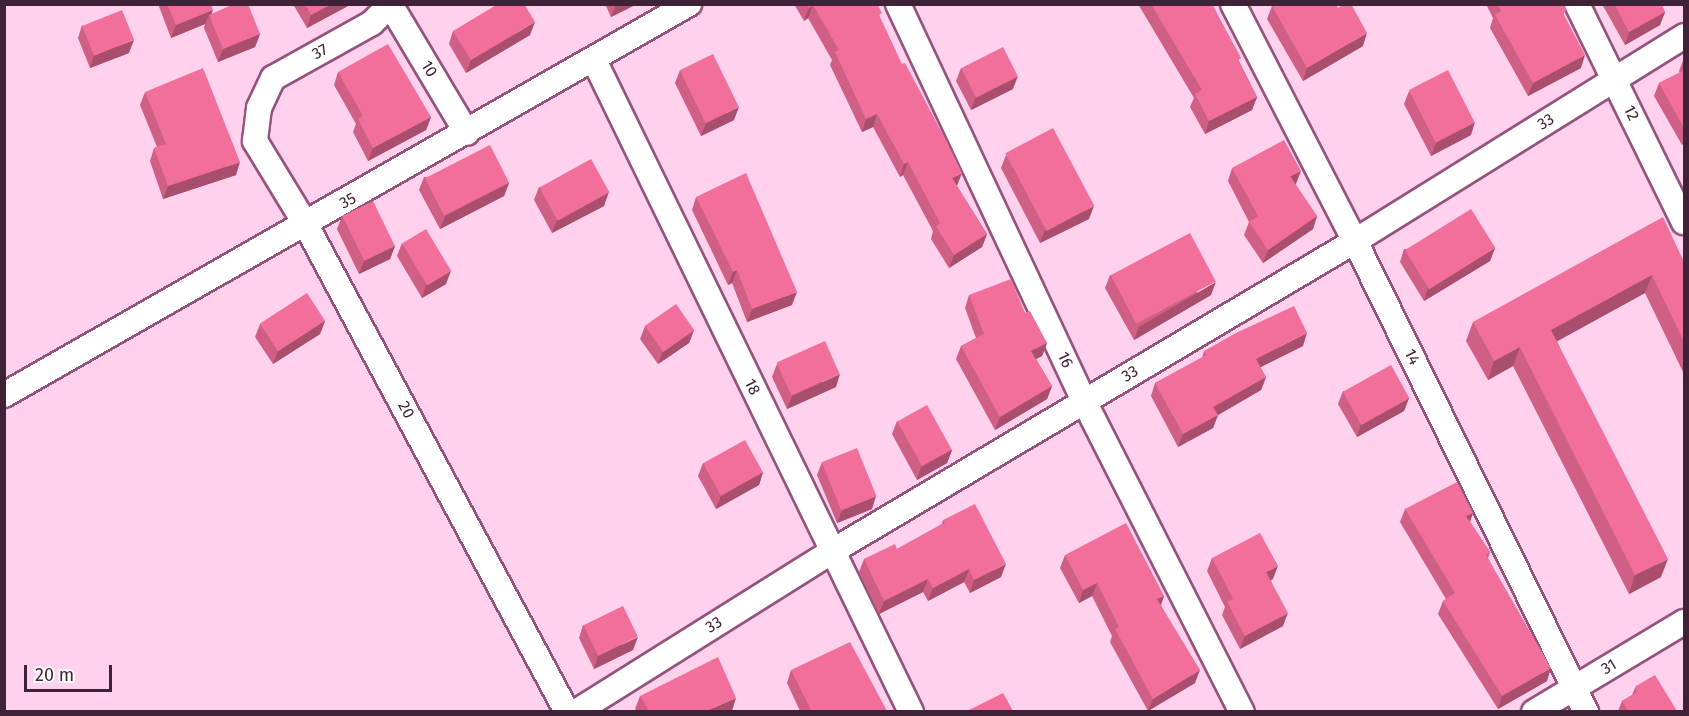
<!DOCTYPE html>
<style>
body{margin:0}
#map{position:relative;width:1689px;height:716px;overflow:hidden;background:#ffd1ed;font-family:"Fira Sans",sans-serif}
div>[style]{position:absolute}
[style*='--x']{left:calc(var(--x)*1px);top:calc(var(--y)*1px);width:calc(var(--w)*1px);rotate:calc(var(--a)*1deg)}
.roads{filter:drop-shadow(2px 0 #94527d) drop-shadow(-2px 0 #94527d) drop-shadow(0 2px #94527d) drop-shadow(0 -2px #94527d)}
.street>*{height:24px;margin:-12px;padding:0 12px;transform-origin:12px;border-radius:12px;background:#fff}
.wall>*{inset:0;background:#cf5f84}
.shaded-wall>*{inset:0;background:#a94e6c}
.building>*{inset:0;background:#f16f9a;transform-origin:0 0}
span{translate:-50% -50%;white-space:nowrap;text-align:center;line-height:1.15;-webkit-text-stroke:6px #fff;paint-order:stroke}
.street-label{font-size:16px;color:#3f2235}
.frame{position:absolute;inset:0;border:6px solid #3f2235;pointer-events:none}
.scale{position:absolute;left:24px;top:665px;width:88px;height:27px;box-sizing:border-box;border:3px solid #3f2235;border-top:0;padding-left:8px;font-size:18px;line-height:21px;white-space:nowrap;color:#3f2235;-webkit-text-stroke:4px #fff;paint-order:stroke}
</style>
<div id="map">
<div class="roads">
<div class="street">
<i style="--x:390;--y:4;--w:150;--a:59.2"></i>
<i style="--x:391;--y:4;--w:27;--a:135"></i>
<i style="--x:372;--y:23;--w:113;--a:150.9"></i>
<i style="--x:273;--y:78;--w:33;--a:115"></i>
<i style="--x:259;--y:108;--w:33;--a:97"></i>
<i style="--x:255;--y:141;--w:98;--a:58.7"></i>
<i style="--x:306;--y:225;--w:553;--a:61.81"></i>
<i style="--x:898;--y:4;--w:438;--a:64.9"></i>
<i style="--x:1084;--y:401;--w:349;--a:63.1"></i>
<i style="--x:1233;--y:4;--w:267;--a:62.8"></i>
<i style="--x:1355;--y:241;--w:525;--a:63.87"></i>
<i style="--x:1577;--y:4;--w:243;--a:63.9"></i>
<i style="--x:595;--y:62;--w:723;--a:64.07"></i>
<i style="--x:4;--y:395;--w:789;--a:-29.72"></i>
<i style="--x:576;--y:712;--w:301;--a:-32.1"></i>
<i style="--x:831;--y:552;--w:609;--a:-30.69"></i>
<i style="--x:1355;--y:241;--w:388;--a:-31.9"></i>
<i style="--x:1534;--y:712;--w:175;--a:-31"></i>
</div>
</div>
<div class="wall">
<i style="clip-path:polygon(158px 4px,211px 4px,212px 14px,260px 34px,255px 47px,218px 62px,204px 28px,205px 24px,171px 38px)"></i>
<i style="clip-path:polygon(293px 4px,349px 4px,348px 6px,307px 28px)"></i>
<i style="clip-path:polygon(605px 4px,637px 4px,611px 17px)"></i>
<i style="clip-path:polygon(794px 4px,877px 4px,880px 18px,957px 186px,987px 234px,982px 247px,949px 268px,931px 239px,933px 231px,903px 175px,900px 177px,873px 127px,862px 132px,830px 65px,832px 60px,808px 18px,804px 21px)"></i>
<i style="clip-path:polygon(1138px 4px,1212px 4px,1240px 63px,1257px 97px,1252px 110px,1205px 134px,1190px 107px,1194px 98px)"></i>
<i style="clip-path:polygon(1486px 4px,1563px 4px,1564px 16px,1581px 68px,1528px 96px,1490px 28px,1493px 18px)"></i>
<i style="clip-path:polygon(1602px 4px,1661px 4px,1665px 12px,1660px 25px,1625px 45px)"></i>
<i style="clip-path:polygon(1272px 6px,1363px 46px,1303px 81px,1267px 19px)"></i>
<i style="clip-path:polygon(82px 25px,129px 53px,90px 68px,78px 38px)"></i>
<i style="clip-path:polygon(453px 31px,530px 35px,466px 73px,449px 44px)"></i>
<i style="clip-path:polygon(1684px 58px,1684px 144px,1682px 145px,1654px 96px,1659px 83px,1680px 73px,1679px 71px)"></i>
<i style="clip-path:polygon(961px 68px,1013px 89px,971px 110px,956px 81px)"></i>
<i style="clip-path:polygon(680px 70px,734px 120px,701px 136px,675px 83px)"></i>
<i style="clip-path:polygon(338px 72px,431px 117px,426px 130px,368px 161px,353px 132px,356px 124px,334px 85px)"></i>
<i style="clip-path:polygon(1409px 91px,1471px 135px,1431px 156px,1404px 104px)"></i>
<i style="clip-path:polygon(145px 92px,236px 175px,163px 199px,150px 161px,154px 148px,157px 147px,140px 105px)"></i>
<i style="clip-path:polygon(1006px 155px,1089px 219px,1040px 243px,1001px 168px)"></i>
<i style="clip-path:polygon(1232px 168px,1296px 184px,1295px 184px,1317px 216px,1313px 229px,1263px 263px,1244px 235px,1249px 222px,1228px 181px)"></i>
<i style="clip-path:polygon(424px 177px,509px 183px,504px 196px,440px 229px,419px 190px)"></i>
<i style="clip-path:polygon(539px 187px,604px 206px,552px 233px,534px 200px)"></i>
<i style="clip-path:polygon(696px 197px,792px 305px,747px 322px,732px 283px,728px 285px,692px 210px)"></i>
<i style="clip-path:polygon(342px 216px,395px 246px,390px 259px,359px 274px,337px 229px)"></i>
<i style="clip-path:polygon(402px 243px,446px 284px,422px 298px,397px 256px)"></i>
<i style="clip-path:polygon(1495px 248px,1490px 261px,1424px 301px,1400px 262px,1404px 249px)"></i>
<i style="clip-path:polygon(1684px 262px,1684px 374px,1645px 293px,1557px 341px,1661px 577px,1629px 594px,1513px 366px,1488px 380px,1466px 341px,1473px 322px)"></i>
<i style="clip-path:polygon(1110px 275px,1211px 295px,1134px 340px,1105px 288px)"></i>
<i style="clip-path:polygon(969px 295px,1025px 313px,1047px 343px,1042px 356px,1036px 359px,1052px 386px,1047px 399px,995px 430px,956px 359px,961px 346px,976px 338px,965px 308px)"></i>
<i style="clip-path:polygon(325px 321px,320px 334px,273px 364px,255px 337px,260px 324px)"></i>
<i style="clip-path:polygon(645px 326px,694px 330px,689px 343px,658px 364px,640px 339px)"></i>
<i style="clip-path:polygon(1303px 346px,1260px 367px,1266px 377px,1261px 390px,1218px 415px,1213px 428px,1178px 447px,1151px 396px,1155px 383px,1202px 358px,1204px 351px)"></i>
<i style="clip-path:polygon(777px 364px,836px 387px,787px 409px,772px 377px)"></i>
<i style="clip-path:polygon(1343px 391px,1409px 398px,1404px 411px,1357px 437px,1338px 404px)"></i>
<i style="clip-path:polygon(897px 421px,952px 450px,947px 463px,917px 480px,892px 434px)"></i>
<i style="clip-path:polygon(822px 462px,872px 509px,837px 523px,817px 475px)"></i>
<i style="clip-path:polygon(703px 463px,763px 472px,759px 485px,716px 509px,698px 476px)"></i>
<i style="clip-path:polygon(1405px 509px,1473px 513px,1470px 522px,1490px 552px,1488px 558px,1547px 681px,1498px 709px,1438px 614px,1443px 601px,1446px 599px,1400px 522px)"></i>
<i style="clip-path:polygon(943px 520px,1001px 577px,970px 593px,964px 582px,928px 601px,923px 592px,879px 614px,859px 572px,864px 559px,897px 549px,942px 524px)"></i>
<i style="clip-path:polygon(1065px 555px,1164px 596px,1161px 605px,1195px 683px,1148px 711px,1110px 642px,1112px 636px,1092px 596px,1079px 603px,1060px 568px)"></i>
<i style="clip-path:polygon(1212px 558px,1273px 579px,1271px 580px,1283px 626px,1240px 649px,1222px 615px,1225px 607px,1207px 571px)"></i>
<i style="clip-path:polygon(583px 625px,633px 650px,594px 669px,579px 638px)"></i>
<i style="clip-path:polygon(791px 670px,887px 711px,800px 711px,787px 683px)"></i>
<i style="clip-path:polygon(1636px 686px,1677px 711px,1618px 711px,1622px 701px,1632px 695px)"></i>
<i style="clip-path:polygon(640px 696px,732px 711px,637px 711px,635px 709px)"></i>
</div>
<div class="shaded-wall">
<i style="clip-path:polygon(332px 4px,349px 4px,348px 6px,307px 28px,311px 15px)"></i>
<i style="clip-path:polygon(616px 4px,637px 4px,611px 17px)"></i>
<i style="clip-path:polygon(813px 5px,808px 18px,804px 21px,809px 8px)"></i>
<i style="clip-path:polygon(213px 10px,210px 19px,209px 15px,205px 24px,171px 38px,176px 25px)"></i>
<i style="clip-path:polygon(1665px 12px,1660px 25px,1625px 45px,1629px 32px)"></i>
<i style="clip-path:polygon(535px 22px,530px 35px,466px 73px,471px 60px)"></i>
<i style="clip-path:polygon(1367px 33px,1363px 46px,1303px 81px,1307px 68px)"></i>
<i style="clip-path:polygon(260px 34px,255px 47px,218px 62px,223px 49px)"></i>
<i style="clip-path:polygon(134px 40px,129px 53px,90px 68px,94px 55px)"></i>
<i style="clip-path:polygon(1585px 55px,1581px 68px,1528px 96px,1533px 83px)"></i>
<i style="clip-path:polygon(1018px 76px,1013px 89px,971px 110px,976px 97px)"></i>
<i style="clip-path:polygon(1257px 97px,1252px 110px,1205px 134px,1209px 121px)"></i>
<i style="clip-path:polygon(739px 107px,734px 120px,701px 136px,706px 123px)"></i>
<i style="clip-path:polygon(877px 114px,873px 127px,862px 132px,866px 119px)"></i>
<i style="clip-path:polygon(431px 117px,426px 130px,368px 161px,373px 148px)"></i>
<i style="clip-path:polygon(1475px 122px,1471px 135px,1431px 156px,1436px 143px)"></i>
<i style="clip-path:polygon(240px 162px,236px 175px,163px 199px,168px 186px)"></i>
<i style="clip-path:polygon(908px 162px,903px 175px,900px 177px,904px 164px)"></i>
<i style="clip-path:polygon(1301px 171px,1296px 184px,1285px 189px,1290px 176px)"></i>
<i style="clip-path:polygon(962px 173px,957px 186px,952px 178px)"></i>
<i style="clip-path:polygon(509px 183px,504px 196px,440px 229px,445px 216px)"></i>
<i style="clip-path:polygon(609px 192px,604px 206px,552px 233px,557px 220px)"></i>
<i style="clip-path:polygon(1094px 206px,1089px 219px,1040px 243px,1045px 230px)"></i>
<i style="clip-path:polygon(1317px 216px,1313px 229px,1263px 263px,1268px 250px)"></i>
<i style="clip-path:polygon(987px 234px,982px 247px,949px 268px,954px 255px)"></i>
<i style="clip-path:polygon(395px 246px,390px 259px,359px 274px,364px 261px)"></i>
<i style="clip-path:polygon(1495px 248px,1490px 261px,1424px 301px,1428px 288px)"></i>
<i style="clip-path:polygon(737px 270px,732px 283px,728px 285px,733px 272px)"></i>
<i style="clip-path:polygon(451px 271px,446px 284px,422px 298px,426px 285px)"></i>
<i style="clip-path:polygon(1652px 275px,1645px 293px,1545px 348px,1551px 330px)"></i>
<i style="clip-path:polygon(1216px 282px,1211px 295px,1134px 340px,1139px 327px)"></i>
<i style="clip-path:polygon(797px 292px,792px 305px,747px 322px,752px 309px)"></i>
<i style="clip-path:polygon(325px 321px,320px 334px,273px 364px,278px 351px)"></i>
<i style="clip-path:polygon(694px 330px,689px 343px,658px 364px,663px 351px)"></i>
<i style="clip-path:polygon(1307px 333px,1303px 346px,1251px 372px,1256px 359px)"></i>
<i style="clip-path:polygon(1047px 343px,1042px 356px,1026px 364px,1031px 351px)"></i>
<i style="clip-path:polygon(1520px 347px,1513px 366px,1488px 380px,1494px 361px)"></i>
<i style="clip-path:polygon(840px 374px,836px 387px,787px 409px,792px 396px)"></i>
<i style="clip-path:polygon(1266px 377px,1261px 390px,1218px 415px,1213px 428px,1178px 447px,1183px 434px,1213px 407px)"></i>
<i style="clip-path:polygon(1052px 386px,1047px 399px,995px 430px,1000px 417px)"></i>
<i style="clip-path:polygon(1409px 398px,1404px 411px,1357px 437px,1361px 424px)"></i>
<i style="clip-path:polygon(952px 450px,947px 463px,917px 480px,921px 467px)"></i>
<i style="clip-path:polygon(763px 472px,759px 485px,716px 509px,721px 496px)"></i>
<i style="clip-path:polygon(876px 496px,872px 509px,837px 523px,842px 510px)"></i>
<i style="clip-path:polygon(1473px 513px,1468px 526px,1466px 516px)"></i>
<i style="clip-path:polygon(1668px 559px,1661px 577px,1629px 594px,1635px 575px)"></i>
<i style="clip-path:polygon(1006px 564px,1001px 577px,970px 593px,974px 580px)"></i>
<i style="clip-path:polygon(1278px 566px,1273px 579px,1261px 585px,1266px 572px)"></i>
<i style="clip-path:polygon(969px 569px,964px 582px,928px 601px,933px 588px)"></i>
<i style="clip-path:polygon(928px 579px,923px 592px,879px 614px,884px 601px)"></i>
<i style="clip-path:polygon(1097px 583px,1092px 596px,1079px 603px,1083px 590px)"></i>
<i style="clip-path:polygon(1164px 596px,1159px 609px,1157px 599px)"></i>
<i style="clip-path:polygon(1288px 613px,1283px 626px,1240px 649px,1245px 636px)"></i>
<i style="clip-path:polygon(638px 637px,633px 650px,594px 669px,598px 656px)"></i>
<i style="clip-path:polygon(1551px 668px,1547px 681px,1498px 709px,1502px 696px)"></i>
<i style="clip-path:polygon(1200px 670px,1195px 683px,1148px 711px,1153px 699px)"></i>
<i style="clip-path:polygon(736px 698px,732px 711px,706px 711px)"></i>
</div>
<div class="building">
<i style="clip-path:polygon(167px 4px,211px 4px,213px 10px,176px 25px)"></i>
<i style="clip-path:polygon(234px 4px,248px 4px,260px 34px,223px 49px,209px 15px)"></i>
<i style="clip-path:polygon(305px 4px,332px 4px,311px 15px)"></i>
<i style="clip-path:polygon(498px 4px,524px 4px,535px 22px,471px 60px,453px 31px)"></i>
<i style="clip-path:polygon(807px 4px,877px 4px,882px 13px,879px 15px,902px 64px,905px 63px,947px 142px,962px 173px,952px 178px,987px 234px,954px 255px,936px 226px,940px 223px,908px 162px,904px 164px,877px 114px,866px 119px,835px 52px,839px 50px,813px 5px,809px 8px)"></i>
<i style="clip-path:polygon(1151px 4px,1212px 4px,1241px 58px,1238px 60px,1257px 97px,1209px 121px,1195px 94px,1202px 90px)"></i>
<i style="clip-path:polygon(1275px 4px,1336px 4px,1338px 8px,1344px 4px,1351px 4px,1367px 33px,1307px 68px,1272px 6px)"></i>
<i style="clip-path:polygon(1498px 4px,1563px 4px,1567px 10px,1563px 13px,1585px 55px,1533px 83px,1495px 15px,1501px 11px)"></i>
<i style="clip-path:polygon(1614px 4px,1661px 4px,1665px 12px,1629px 32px)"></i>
<i style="left:122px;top:10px;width:32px;height:43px;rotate:68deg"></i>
<i style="clip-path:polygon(388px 44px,431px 117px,373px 148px,358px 119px,363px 116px,338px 72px)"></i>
<i style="left:1003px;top:47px;width:33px;height:47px;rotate:63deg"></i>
<i style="left:713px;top:54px;width:59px;height:37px;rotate:64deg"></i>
<i style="clip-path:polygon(203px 68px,240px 162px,168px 186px,154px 148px,166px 144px,145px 92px)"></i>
<i style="left:1448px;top:70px;width:59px;height:44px;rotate:63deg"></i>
<i style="clip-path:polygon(1684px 70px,1684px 128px,1659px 83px)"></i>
<i style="left:1053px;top:128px;width:88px;height:54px;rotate:62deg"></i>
<i style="clip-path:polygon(1284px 140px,1301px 171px,1290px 176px,1317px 216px,1268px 250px,1249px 222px,1258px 216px,1232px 168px)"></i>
<i style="left:490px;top:145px;width:42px;height:73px;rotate:63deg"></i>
<i style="left:591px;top:159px;width:38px;height:59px;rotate:61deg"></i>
<i style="clip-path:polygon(746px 173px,797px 292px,752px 309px,737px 270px,733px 272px,696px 197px)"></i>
<i style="left:373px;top:201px;width:50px;height:34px;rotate:64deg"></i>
<i style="left:1471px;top:209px;width:46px;height:78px;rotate:58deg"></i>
<i style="clip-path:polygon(1663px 217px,1684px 262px,1684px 342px,1652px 275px,1551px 330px,1668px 559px,1635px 575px,1520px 347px,1494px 361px,1473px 322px)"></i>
<i style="left:426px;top:229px;width:49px;height:28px;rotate:59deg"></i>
<i style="left:1190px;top:233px;width:55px;height:90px;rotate:62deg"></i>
<i style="clip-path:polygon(1011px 279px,1025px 313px,1030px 311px,1047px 343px,1031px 351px,1052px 386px,1000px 417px,961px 346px,984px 334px,969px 295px)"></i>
<i style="left:307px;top:293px;width:33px;height:56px;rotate:57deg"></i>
<i style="left:676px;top:304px;width:32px;height:38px;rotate:55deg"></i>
<i style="clip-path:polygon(1294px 306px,1307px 333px,1256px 359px,1266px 377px,1213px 407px,1218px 415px,1183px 434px,1155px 383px,1206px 355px,1204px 351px,1236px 333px)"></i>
<i style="left:825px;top:341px;width:36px;height:53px;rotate:66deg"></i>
<i style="left:1391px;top:365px;width:38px;height:55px;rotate:61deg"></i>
<i style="left:927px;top:405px;width:51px;height:34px;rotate:61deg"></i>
<i style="left:745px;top:440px;width:37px;height:48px;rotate:61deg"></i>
<i style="left:857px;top:448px;width:52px;height:38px;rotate:68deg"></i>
<i style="clip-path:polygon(1457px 482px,1473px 513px,1466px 516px,1490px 552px,1486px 555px,1551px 668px,1502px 696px,1443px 601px,1455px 593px,1405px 509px)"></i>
<i style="clip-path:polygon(975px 504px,1006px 564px,974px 580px,969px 569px,933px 588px,928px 579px,884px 601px,864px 559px,895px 544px,897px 549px,945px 523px,943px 520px)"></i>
<i style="clip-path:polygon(1126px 523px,1164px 596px,1157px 599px,1200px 670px,1153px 699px,1115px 629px,1119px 627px,1097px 583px,1083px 590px,1065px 555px)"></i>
<i style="clip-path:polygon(1260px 533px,1278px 566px,1266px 572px,1288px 613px,1245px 636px,1227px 602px,1233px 599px,1212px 558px)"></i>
<i style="left:623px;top:606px;width:34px;height:44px;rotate:64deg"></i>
<i style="clip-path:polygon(850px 642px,887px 711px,809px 711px,811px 710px,791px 670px)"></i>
<i style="clip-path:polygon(718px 657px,736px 698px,706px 711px,649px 711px,640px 696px)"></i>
<i style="clip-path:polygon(1655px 675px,1677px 711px,1628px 711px,1622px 701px,1636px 693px,1636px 686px)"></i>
<i style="clip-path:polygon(1003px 693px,1013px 711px,967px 711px)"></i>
</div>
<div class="street-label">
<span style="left:320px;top:52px;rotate:-29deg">37</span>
<span style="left:429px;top:69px;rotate:59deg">10</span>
<span style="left:1631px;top:113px;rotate:64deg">12</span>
<span style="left:1546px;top:122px;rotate:-32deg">33</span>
<span style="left:348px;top:201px;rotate:-29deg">35</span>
<span style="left:1412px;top:357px;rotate:64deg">14</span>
<span style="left:1065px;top:360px;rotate:65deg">16</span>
<span style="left:1130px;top:374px;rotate:-31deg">33</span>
<span style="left:752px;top:387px;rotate:64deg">18</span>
<span style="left:406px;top:410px;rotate:62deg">20</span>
<span style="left:714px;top:625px;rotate:-32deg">33</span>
<span style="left:1609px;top:667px;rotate:-31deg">31</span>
</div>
<div class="frame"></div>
<div class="scale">20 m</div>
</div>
